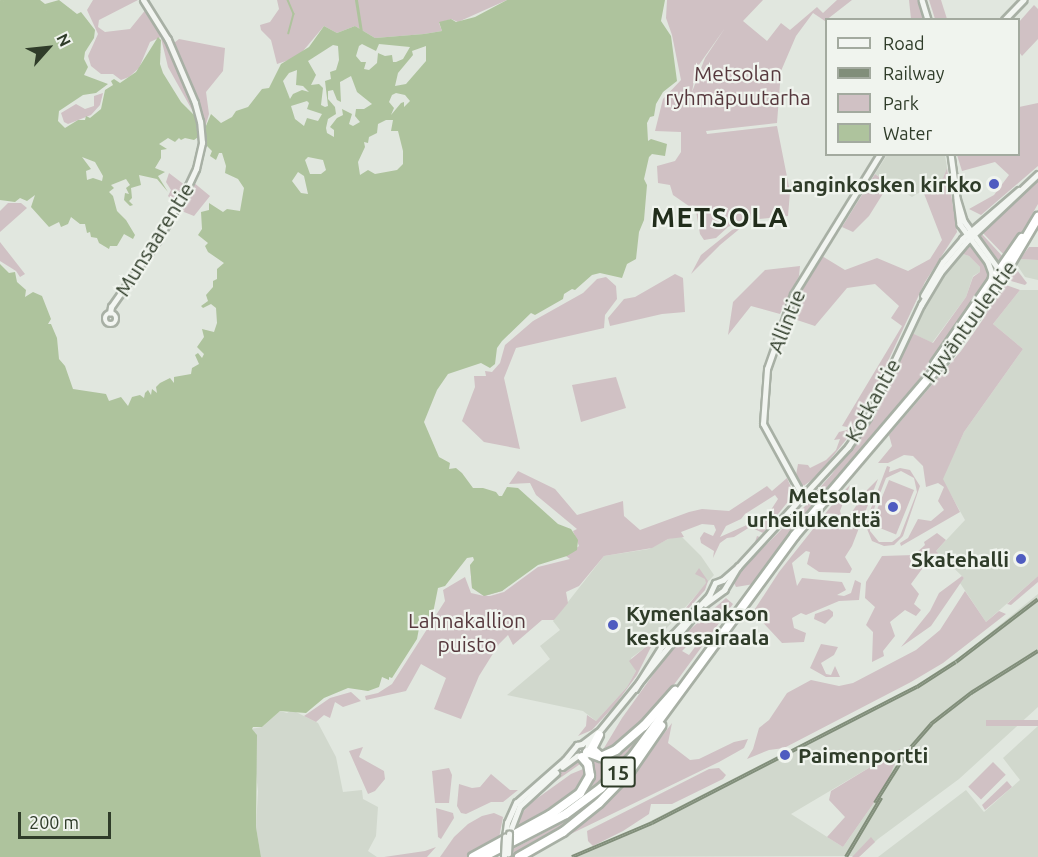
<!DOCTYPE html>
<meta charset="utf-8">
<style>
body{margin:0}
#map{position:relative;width:1038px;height:857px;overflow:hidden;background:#e1e7df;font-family:Ubuntu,sans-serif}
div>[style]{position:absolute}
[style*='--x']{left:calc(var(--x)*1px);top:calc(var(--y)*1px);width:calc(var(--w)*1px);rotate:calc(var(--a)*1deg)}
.built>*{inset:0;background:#d1d8cd}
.green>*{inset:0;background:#d0c1c4;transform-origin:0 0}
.water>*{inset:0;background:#aec39d}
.stream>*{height:1.5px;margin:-0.75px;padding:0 0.75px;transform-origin:0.75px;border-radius:0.75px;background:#aec39d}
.canal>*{height:3px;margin:-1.5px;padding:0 1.5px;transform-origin:1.5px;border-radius:1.5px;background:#aec39d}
.roads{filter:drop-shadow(2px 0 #a8b0a5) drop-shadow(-2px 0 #a8b0a5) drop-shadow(0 2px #a8b0a5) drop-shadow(0 -2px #a8b0a5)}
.tertiary>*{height:4.5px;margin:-2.25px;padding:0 2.25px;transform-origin:2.25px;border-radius:2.25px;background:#f2f5f1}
.tertiary>.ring{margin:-2.25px;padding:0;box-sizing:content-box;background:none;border:4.5px solid #f2f5f1;border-radius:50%}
.trunk>*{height:8px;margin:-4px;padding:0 4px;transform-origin:4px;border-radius:4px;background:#fff}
.rail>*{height:4px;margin-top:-2px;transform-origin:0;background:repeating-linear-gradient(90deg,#f0f4ee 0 4.5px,#818e7a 0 9px);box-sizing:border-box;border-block:2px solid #818e7a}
.bridges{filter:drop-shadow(2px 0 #a8b0a5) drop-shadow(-2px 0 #a8b0a5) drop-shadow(0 2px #a8b0a5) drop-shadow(0 -2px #a8b0a5)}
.tertiary-bridge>*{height:4.5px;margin:-2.25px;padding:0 2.25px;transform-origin:2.25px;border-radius:2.25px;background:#f2f5f1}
.dots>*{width:16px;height:16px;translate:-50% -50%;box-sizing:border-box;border:3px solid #f0f4ee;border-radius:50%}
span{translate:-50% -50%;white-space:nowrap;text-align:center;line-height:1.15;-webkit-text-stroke:4.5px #f0f4ee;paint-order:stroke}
.shield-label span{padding:2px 4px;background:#f0f4ee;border:2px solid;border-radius:4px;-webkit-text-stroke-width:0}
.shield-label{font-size:20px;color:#2f3c29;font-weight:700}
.park-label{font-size:21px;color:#56383d}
.poi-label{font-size:21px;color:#2f3c29;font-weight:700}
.right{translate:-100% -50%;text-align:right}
.left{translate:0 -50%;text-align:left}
.street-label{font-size:21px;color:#2f3c29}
.district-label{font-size:27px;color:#212d1b;font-weight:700;letter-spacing:1.5px}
.legend{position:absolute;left:825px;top:18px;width:195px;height:138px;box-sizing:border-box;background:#f0f4ee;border:2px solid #a3aa9f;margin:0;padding:8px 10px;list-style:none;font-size:18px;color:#2f3c29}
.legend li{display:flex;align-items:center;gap:12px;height:30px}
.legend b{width:30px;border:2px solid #a3aa9f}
.north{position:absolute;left:18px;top:18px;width:60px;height:60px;-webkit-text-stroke:4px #f0f4ee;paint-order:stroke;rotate:63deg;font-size:16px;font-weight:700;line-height:24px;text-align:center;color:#2f3c29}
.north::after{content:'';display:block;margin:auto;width:21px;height:27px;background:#2f3c29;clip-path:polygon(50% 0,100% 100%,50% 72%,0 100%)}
.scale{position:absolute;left:18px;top:812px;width:93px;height:27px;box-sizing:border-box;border:3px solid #2f3c29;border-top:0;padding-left:8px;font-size:18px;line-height:21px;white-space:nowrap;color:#2f3c29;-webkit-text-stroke:4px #f0f4ee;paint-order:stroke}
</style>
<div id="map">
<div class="built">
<i style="clip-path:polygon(887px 155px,945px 155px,947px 168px,943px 178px,912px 197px,875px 174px)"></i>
<i style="clip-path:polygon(963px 254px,969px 256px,980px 267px,980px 272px,973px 276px,966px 297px,932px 343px,912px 333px,937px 283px,946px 269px,948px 270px)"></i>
<i style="clip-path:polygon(1020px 259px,1038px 260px,1038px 280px,1025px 277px,1017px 265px)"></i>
<i style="clip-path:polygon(1020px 290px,1038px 290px,1038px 576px,986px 622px,960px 583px,964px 578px,936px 551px,965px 520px,942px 479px,964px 432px,1023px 349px,993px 324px)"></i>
<i style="clip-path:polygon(681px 536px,701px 556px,714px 575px,658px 638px,631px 658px,636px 671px,627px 687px,596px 721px,583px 711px,507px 695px,550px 659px,540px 646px,560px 630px,553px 621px,604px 556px,649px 549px,668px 539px)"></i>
<i style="clip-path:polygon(evenodd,1038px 594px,1038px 707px,959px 779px,878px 839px,860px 856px,570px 857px,633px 830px,915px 686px,965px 653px,1038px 594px,899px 750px,887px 784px,843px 847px,791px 814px,899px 750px)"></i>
<i style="clip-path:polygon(292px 710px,318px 723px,336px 757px,343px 792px,362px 790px,363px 799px,378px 807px,376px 836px,368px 851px,377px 857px,261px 857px,256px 827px,258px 791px,251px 729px,262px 727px,280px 711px,287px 713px)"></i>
<i style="clip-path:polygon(1038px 726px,1038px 857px,878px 857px,966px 790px,984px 812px,1020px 780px,1003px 758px)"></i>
</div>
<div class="green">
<i style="clip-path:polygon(93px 0,138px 0,99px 20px,98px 27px,105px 32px,130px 29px,147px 8px,163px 36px,150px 42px,139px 68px,129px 77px,121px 80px,113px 74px,101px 74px,91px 66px,88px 56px,98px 34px,87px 10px)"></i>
<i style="clip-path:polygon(277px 0,507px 0,458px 22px,451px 19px,439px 23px,442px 31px,424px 34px,375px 38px,355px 26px,337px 33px,324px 26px,298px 57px,277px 64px,271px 40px,261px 30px,260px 25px,270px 22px,279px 9px)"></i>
<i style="clip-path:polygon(evenodd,667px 0,763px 0,743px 21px,767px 41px,781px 23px,790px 30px,817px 7px,823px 13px,837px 0,852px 0,825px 21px,813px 13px,796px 36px,781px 71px,777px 123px,706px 131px,707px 134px,777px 126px,790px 192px,788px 216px,741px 221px,728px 227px,716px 238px,704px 240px,700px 234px,696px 211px,673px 195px,670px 185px,658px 183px,657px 166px,675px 161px,681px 152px,681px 132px,655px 131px,663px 99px,681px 80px,672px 35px,666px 18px,667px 0,725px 28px,705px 58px,692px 92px,696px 69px,725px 28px)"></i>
<i style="clip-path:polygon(909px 0,918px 0,924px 19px,911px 19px)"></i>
<i style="clip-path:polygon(929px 0,941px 0,947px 19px,935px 19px)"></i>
<i style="clip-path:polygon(1034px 5px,1038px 9px,1038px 39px,1022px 56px,1019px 52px,1019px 22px)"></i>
<i style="clip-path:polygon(164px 37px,192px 101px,199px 122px,199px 131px,197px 119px,168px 67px,161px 38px)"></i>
<i style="clip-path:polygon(179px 39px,225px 48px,223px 71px,206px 92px,209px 114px,204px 131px,200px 105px,175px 52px,174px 43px)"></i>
<i style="clip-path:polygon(103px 93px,100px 105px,91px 115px,68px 124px,64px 122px,61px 113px,76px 104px,85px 109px,94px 106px,94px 96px)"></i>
<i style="clip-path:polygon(1038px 103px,1038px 166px,981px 215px,969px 209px,994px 195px,1009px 175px,995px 162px,962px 171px,957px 155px,1018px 154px,1019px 107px)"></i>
<i style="clip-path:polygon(947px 168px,957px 232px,925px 282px,858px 425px,816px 477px,802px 487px,796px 475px,798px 464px,808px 465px,810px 468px,826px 460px,836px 450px,840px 439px,834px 440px,839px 432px,847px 430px,847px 427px,842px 426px,902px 326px,891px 318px,899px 306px,875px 284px,847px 288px,815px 326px,788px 317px,792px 307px,822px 256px,845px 270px,877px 258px,908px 271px,930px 259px,942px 240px,923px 191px,943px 178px)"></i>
<i style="clip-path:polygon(169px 173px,186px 186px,193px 182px,210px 196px,194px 216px,184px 212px,168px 196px,171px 190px,166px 182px)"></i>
<i style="clip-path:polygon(875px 174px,889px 184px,869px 216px,853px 232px,842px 227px)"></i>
<i style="clip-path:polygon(1038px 180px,1038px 204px,1031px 216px,1033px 218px,1006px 257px,982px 232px)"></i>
<i style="clip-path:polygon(8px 203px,21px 203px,27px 208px,0 232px,0 211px)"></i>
<i style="clip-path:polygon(743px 226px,720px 245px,691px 274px,701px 255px,732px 230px)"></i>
<i style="clip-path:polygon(980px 232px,1005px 259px,1000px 266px,980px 241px,978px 235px)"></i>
<i style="clip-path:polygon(0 242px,25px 274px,20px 277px,16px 271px,0 261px)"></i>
<i style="clip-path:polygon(965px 245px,972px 246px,985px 261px,990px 275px,972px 306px,912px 389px,794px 531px,754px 584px,736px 587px,732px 579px,815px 496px,815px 493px,832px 474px,870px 418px,912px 333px,933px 343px,966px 297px,973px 277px,980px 272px,980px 267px,969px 256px,963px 254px,948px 271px,946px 269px)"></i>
<i style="clip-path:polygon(1029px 247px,1038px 247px,1038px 260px,1020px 259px)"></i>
<i style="clip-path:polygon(1013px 265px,1027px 283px,1025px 285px,1004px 279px)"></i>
<i style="clip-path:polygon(800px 266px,799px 276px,780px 314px,751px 306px,728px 335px,733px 302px,765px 270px)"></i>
<i style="clip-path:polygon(675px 274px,683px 278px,685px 312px,662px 314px,610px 326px,608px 318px,624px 299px,635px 297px)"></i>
<i style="clip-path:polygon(606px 277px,616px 286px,617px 299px,605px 315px,604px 328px,516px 348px,504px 378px,520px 449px,484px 442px,462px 421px,475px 387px,474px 376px,486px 376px,485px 371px,492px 372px,500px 363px,505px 345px,533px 321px,583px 293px,597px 279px)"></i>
<i style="clip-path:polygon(1006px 285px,1020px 290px,993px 324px,1023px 349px,964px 432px,943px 479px,960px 512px,901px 546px,900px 543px,908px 538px,918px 519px,931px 521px,944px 510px,938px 501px,944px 487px,938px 483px,926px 487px,923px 466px,913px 456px,904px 455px,888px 463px,878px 463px,892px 446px,889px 435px,961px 351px,984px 318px,982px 315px,1000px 288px)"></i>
<i style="clip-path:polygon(616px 377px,626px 408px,581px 422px,572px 385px)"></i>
<i style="clip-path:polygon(evenodd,887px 466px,890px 467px,889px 472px,900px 468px,910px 470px,920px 486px,903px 536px,894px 545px,884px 546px,872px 541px,865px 524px,887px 466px,901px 471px,914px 478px,917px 492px,900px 536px,892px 542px,879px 542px,870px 531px,869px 522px,886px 478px,901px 471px)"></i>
<i style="clip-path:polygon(evenodd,518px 471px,555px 489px,577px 515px,623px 501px,624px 516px,640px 530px,689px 512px,702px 509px,729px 511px,767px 486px,772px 491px,787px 478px,794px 494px,763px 533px,750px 527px,734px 537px,727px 538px,720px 543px,713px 558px,714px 551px,701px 543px,700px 538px,704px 532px,713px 536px,716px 530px,714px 525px,702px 524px,681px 532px,684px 537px,668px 539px,652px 548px,604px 556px,579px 586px,566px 592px,568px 603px,554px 620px,542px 620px,513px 645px,508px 635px,499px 644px,479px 676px,461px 719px,434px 709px,446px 678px,421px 664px,406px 691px,366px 700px,365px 696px,378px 693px,392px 684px,445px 601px,443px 590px,465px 577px,471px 593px,484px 596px,472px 588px,470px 565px,513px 582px,502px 591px,485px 596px,490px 596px,504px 592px,538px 567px,570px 559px,566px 556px,579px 546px,573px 531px,577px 529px,536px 495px,530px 483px,509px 484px,518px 471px,775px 495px,778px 499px,767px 516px,720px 537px,726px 526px,741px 519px,745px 514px,775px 495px)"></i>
<i style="clip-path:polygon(878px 479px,852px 546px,845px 557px,852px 569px,850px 573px,819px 572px,807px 564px,810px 552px,806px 551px,792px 563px,797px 586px,802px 578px,842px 582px,846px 590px,837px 595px,844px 596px,851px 593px,855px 580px,861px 583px,859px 600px,839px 601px,806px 615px,801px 613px,792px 618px,794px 628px,806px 633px,804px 642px,782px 643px,753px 612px,779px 572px,840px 495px,850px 485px,840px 511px,844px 524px,866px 491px)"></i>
<i style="left:889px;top:480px;width:27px;height:48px;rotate:22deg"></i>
<i style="clip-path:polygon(937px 533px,946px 540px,936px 551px,950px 564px,938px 570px,938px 564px,930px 558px,911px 584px,919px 594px,914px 604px,921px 610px,916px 616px,905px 610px,890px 622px,895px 636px,883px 651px,884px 656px,872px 662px,873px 632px,866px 625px,875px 607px,865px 598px,866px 582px,882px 556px,914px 555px,925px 545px,924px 542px)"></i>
<i style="left:757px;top:536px;width:3px;height:42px;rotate:18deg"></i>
<i style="clip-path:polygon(699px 568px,708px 581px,705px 590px,678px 620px,677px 619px,706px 583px,705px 579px,695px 574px)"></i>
<i style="clip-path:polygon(962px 576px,964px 578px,931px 626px,901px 647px,930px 611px,939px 593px)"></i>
<i style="clip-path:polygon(1038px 576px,1038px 582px,1011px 605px,1007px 604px)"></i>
<i style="clip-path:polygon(965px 591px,986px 622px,999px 611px,1006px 614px,943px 663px,911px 682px,784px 748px,769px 750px,747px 759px,753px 749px,759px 728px,769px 720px,787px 693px,811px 680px,839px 686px,853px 683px,916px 650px,940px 630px)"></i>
<i style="clip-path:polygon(evenodd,726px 598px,733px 604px,654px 712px,611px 750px,601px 753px,622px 718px,678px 640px,726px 598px,695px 638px,701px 639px,689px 655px,682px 651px,695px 638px)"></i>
<i style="clip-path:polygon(829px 609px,833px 612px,833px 616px,825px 624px,814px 619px,815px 614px)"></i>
<i style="clip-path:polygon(655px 639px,637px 675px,615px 705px,592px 730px,578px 736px,586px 726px,587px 715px,596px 721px,627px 687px,636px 671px,629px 661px)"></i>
<i style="clip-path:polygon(821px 644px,838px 647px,834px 655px,821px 663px,826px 674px,831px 675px,835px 666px,840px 677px,826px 677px,810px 668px)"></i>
<i style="clip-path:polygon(351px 692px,361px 701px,343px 707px,335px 702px,330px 718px,324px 715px,316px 722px,304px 716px,330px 698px)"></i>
<i style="clip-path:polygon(672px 699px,636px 748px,617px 769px,577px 803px,558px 815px,552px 815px,589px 787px,593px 779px,592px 764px,595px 759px,606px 759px,614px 755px)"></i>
<i style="left:1038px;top:720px;width:6px;height:52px;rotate:90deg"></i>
<i style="clip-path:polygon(672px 723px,668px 743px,690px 760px,699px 759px,734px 742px,748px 739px,744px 748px,719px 762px,546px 846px,591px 814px,628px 781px)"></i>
<i style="clip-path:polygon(363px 747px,359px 757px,384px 771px,385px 779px,375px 791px,368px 794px,349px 751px)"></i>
<i style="clip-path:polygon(900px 749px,887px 784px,843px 847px,827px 837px,845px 817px,829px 800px,831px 791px)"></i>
<i style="clip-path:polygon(576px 758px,583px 762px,540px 792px,549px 780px)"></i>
<i style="left:993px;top:762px;width:18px;height:35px;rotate:45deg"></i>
<i style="clip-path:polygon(588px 767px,585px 785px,552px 811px,541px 814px,514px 831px,520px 815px,532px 802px,571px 774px)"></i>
<i style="clip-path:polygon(449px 768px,452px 775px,449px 803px,435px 803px,432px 771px)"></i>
<i style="clip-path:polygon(719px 768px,726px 775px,723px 779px,672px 804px,651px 804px,649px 814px,623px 831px,593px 846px,588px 841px,587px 831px,709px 769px)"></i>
<i style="clip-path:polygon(491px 774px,510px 790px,518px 790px,503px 802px,491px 802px,466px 814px,461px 813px,457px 806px,459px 784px,472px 788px,480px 787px)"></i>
<i style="clip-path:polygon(1007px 781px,1012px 787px,985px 810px,982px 805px)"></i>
<i style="clip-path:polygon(609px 788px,596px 803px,565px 827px,514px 857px,513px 849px,562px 823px)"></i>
<i style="clip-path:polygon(436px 808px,453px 813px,454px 818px,441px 839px,438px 837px)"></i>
<i style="clip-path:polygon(494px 813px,503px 817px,499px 838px,466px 857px,440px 857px,454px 837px,468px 824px,482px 816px)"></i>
<i style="clip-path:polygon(871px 837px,875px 842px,859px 857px,852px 857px)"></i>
<i style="clip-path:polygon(436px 847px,427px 857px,384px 857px,425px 851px)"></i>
</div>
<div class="water">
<i style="clip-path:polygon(evenodd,0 0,40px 0,45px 4px,59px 0,77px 14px,81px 12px,95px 30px,94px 38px,85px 52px,84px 59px,88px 67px,84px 75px,108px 84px,96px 93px,83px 95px,59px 111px,58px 121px,65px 128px,78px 120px,85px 120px,86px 116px,90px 118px,101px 109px,105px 90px,113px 85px,111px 81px,114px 79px,120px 83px,136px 72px,158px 37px,161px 40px,160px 64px,163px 73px,181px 102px,196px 117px,197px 131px,203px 133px,211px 114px,221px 123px,232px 117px,236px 111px,248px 107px,262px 89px,269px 88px,281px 64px,309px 47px,324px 26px,337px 33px,355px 26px,375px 38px,424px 34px,442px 31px,439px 22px,451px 19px,456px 22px,475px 17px,507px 0,665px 0,661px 21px,671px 36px,677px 81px,663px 92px,656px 104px,654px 116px,650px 117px,647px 123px,648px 141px,651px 139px,667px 144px,665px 156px,652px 154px,649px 157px,644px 179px,647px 185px,644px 220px,639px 232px,636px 259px,627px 264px,622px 278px,600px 273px,592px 275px,575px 290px,572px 289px,564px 294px,563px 299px,535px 315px,531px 313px,502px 341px,497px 348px,495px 364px,490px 368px,481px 363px,448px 374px,437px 390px,424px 422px,439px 457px,450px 463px,449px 469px,456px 468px,462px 473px,473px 488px,483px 488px,496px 492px,499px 496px,502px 496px,507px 487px,518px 488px,558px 524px,571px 529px,578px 540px,577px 550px,567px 556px,538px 565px,502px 591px,484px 596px,472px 588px,470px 565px,474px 560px,473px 557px,467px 558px,445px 586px,438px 588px,433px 613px,424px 623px,420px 623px,417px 639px,392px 678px,389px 677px,389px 680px,382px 677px,379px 687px,368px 691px,348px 688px,324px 698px,306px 713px,280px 711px,262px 727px,253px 727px,252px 729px,257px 735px,256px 827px,261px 857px,0 857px,0 264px,9px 273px,15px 272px,17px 282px,26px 290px,25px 297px,33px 292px,42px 296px,51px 319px,48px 324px,51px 324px,57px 338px,59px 359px,65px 366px,73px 389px,106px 394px,109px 401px,121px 397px,128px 406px,132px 397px,140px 395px,144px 398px,145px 393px,148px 390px,151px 395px,152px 389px,157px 393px,156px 387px,160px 383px,170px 378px,174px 383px,174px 377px,191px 374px,192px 368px,199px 364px,195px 355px,198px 353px,202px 358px,204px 354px,197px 347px,204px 337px,202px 329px,214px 332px,217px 323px,216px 308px,211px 304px,203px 308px,201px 306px,208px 301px,206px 295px,213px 287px,213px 281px,217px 279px,217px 269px,224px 263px,208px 252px,205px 246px,208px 243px,198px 235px,202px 229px,201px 212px,209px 210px,209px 203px,223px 212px,227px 209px,240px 211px,244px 188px,238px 179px,225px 173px,226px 166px,222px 153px,219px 153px,216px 160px,210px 156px,212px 151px,207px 146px,206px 137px,201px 135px,194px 140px,185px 138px,181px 140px,179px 138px,175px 142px,168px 138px,159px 144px,167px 149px,161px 150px,161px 158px,155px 168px,165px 172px,158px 176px,168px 192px,157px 179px,139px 175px,141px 185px,131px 188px,132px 198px,129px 201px,133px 205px,130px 206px,124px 200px,125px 193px,129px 194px,126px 188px,130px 185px,126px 179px,111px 185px,114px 188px,109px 192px,113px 196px,117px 211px,126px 220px,135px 235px,133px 239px,124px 234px,117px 246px,110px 246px,109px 249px,99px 243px,97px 238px,91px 237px,90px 232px,87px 233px,85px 224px,80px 224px,71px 217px,68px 224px,61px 227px,59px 222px,49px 227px,31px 207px,35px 195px,27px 201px,20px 198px,15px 202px,0 200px,0 0,362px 44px,376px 51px,379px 44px,410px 47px,403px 59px,396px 62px,393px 62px,392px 55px,385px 56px,378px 53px,377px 63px,369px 70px,364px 69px,366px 62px,361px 62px,356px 56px,359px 46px,362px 44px,0 0,333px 45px,338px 46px,339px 60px,336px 70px,330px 72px,331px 79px,325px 81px,328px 106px,325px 107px,321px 105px,323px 88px,319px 84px,311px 85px,316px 75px,308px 61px,333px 45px,0 0,426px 46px,426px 61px,406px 84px,395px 86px,398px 73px,413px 55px,412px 51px,426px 46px,0 0,297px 70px,296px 85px,303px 86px,309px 92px,302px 90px,293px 94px,290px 99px,283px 81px,289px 73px,297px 70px,0 0,351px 76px,357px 92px,372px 104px,364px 109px,356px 109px,355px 116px,360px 122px,353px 126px,349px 124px,352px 114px,342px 109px,343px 115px,337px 118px,330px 127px,334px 130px,334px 137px,327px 133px,326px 128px,328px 119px,336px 114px,335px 107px,328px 99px,328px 91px,333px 90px,337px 100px,341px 102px,340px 82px,351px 76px,0 0,396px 93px,405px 95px,410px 101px,404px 107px,404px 102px,401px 103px,391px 115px,394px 108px,389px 102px,392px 95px,396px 93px,0 0,307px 101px,309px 103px,307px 109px,322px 114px,318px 121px,307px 118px,304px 126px,295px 119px,291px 106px,307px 101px,0 0,386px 120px,393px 120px,391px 131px,398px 131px,403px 151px,403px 164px,397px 170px,375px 174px,368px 170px,360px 175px,358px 162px,365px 147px,364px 142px,368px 143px,369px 137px,377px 133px,378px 124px,386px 120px,0 0,82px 157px,95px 162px,103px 176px,102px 181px,93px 178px,87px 180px,86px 171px,91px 169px,82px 157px,0 0,308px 157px,323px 160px,326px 170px,321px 174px,310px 174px,305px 160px,308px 157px,0 0,298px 172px,304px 176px,308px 194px,301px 193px,292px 181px,298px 172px)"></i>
</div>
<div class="stream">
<i style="--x:288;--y:0;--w:15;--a:67"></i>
<i style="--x:294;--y:14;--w:20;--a:105"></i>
</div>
<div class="canal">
<i style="--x:356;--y:0;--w:30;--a:81"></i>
</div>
<div class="roads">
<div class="tertiary">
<i style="--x:922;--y:0;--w:21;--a:73"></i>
<i style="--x:1004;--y:20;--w:28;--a:-46"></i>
<i style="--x:951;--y:154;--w:44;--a:82.2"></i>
<i style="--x:957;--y:198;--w:24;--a:73"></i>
<i style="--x:964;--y:221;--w:62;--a:54.2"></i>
<i style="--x:957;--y:200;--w:24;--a:83"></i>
<i style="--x:960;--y:224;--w:47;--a:53.6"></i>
<i style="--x:988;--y:262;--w:12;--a:70"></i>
<i style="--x:992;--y:273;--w:7;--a:98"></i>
<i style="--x:923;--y:296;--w:39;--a:-60"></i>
<i style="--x:943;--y:262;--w:30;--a:-50"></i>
<i style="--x:962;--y:239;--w:75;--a:-40.7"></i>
<i style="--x:110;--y:313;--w:6;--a:-81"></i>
<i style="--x:111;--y:307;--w:82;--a:-55"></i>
<i style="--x:158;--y:240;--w:62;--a:-60.9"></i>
<i style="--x:188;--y:186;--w:19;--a:-65"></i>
<i style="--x:196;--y:169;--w:27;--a:-77"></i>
<i style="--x:202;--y:143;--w:21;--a:-95"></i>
<i style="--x:200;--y:122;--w:20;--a:-105"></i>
<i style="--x:195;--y:103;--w:69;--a:-113.2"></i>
<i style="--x:168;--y:40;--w:47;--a:-122"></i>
<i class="ring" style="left:105px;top:313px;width:7.5px;height:7.5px"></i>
<i style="--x:803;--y:497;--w:83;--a:-118.7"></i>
<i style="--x:763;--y:424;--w:55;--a:-85.8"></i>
<i style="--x:767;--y:369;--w:78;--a:-70.6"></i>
<i style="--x:793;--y:295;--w:166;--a:-58.3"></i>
<i style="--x:705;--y:604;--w:24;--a:-36"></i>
<i style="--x:724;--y:590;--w:27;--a:-59"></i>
<i style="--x:635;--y:689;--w:51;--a:-57.9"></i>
<i style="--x:662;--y:646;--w:69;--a:-46.8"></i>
<i style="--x:709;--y:596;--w:14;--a:-65"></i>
<i style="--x:715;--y:583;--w:9;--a:-21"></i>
<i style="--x:723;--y:580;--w:20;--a:-41"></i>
<i style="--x:738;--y:567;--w:163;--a:-47.5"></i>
<i style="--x:848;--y:447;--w:36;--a:-56"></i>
<i style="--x:868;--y:417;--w:124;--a:-64.7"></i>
<i style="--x:921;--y:305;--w:37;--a:-59"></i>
<i style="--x:940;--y:273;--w:39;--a:-50"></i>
<i style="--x:965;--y:243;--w:100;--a:-43.4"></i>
<i style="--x:577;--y:756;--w:9;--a:-6"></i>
<i style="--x:586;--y:755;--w:10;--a:-79"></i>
<i style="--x:588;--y:745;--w:172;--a:-50.7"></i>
<i style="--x:562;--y:767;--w:19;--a:-36"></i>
<i style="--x:509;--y:834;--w:30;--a:-69"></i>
<i style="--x:520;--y:806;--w:49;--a:-42.5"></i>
<i style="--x:505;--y:837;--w:14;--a:-82"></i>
<i style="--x:507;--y:823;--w:22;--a:-66"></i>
<i style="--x:516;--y:803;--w:65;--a:-41.3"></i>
<i style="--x:565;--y:760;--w:19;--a:-51"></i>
<i style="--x:577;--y:745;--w:5;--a:-11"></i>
<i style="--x:582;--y:744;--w:20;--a:-37"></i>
</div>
<div class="trunk">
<i style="--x:935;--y:364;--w:153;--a:-55.4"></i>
<i style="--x:599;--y:735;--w:16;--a:117"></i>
<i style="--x:592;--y:749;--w:11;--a:41"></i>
<i style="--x:587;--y:752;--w:15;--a:20"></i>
<i style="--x:601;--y:757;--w:17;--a:-25"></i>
<i style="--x:616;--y:750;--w:37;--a:-41"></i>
<i style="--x:644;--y:726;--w:47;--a:-48.5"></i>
<i style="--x:473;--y:857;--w:88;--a:-28.6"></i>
<i style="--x:550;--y:815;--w:37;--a:-36"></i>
<i style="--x:580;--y:793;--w:20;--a:-60"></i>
<i style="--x:590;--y:776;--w:12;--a:-99"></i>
<i style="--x:588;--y:764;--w:9;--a:-131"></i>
<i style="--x:483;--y:857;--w:93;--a:-27.4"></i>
<i style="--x:566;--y:814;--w:44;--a:-36.6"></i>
<i style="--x:601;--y:788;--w:44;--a:-45"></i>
<i style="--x:632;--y:757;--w:275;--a:-53.7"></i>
<i style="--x:795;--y:535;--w:230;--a:-49.6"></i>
<i style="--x:944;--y:360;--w:95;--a:-54.5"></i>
<i style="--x:999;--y:283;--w:77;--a:-59.4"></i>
<i style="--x:519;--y:857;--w:51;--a:-29.6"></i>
<i style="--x:563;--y:832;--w:46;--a:-38.9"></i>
<i style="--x:599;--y:803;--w:45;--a:-45.9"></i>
<i style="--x:630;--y:771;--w:55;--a:-55.4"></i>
</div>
</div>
<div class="rail">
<i style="--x:875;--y:803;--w:60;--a:-57.9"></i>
<i style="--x:907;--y:752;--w:37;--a:-49"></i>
<i style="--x:931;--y:724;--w:51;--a:-37.8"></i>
<i style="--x:971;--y:693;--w:79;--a:-32.1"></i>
<i style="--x:572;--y:857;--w:87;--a:-23"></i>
<i style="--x:652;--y:823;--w:298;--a:-27.2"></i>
<i style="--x:917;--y:687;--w:46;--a:-32.7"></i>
<i style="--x:956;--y:662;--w:103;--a:-37.5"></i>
<i style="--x:846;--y:857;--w:69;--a:-59.3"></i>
</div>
<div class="bridges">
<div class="tertiary-bridge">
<i style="--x:508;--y:854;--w:20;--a:-87"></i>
<i style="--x:504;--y:856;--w:19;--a:-87"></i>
</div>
</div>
<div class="dots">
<i style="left:994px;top:184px;background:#4f5cc0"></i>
<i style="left:893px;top:507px;background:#4f5cc0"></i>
<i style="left:1021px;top:559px;background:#4f5cc0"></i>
<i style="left:613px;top:625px;background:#4f5cc0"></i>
<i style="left:785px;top:755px;background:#4f5cc0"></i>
</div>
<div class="shield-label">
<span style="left:618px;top:772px">15</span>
</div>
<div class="park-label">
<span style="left:738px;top:85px">Metsolan<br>ryhmäpuutarha</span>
<span style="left:467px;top:632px">Lahnakallion<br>puisto</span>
</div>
<div class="poi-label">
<span class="right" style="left:982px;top:184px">Langinkosken kirkko</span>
<span class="right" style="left:881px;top:507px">Metsolan<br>urheilukenttä</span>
<span class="right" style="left:1009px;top:559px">Skatehalli</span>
<span class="left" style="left:626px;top:625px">Kymenlaakson<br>keskussairaala</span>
<span class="left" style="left:798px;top:755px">Paimenportti</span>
</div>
<div class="street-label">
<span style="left:154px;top:239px;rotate:-58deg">Munsaarentie</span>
<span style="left:786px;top:321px;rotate:-68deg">Allintie</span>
<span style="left:969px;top:321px;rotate:-54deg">Hyväntuulentie</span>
<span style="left:872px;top:400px;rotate:-61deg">Kotkantie</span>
</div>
<div class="district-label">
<span style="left:720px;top:218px">METSOLA</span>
</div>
<ul class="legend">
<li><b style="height:8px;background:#f2f5f1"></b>Road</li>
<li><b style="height:8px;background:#818e7a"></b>Railway</li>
<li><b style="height:16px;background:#d0c1c4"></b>Park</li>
<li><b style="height:16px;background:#aec39d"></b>Water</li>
</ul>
<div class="north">N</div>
<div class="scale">200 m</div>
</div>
